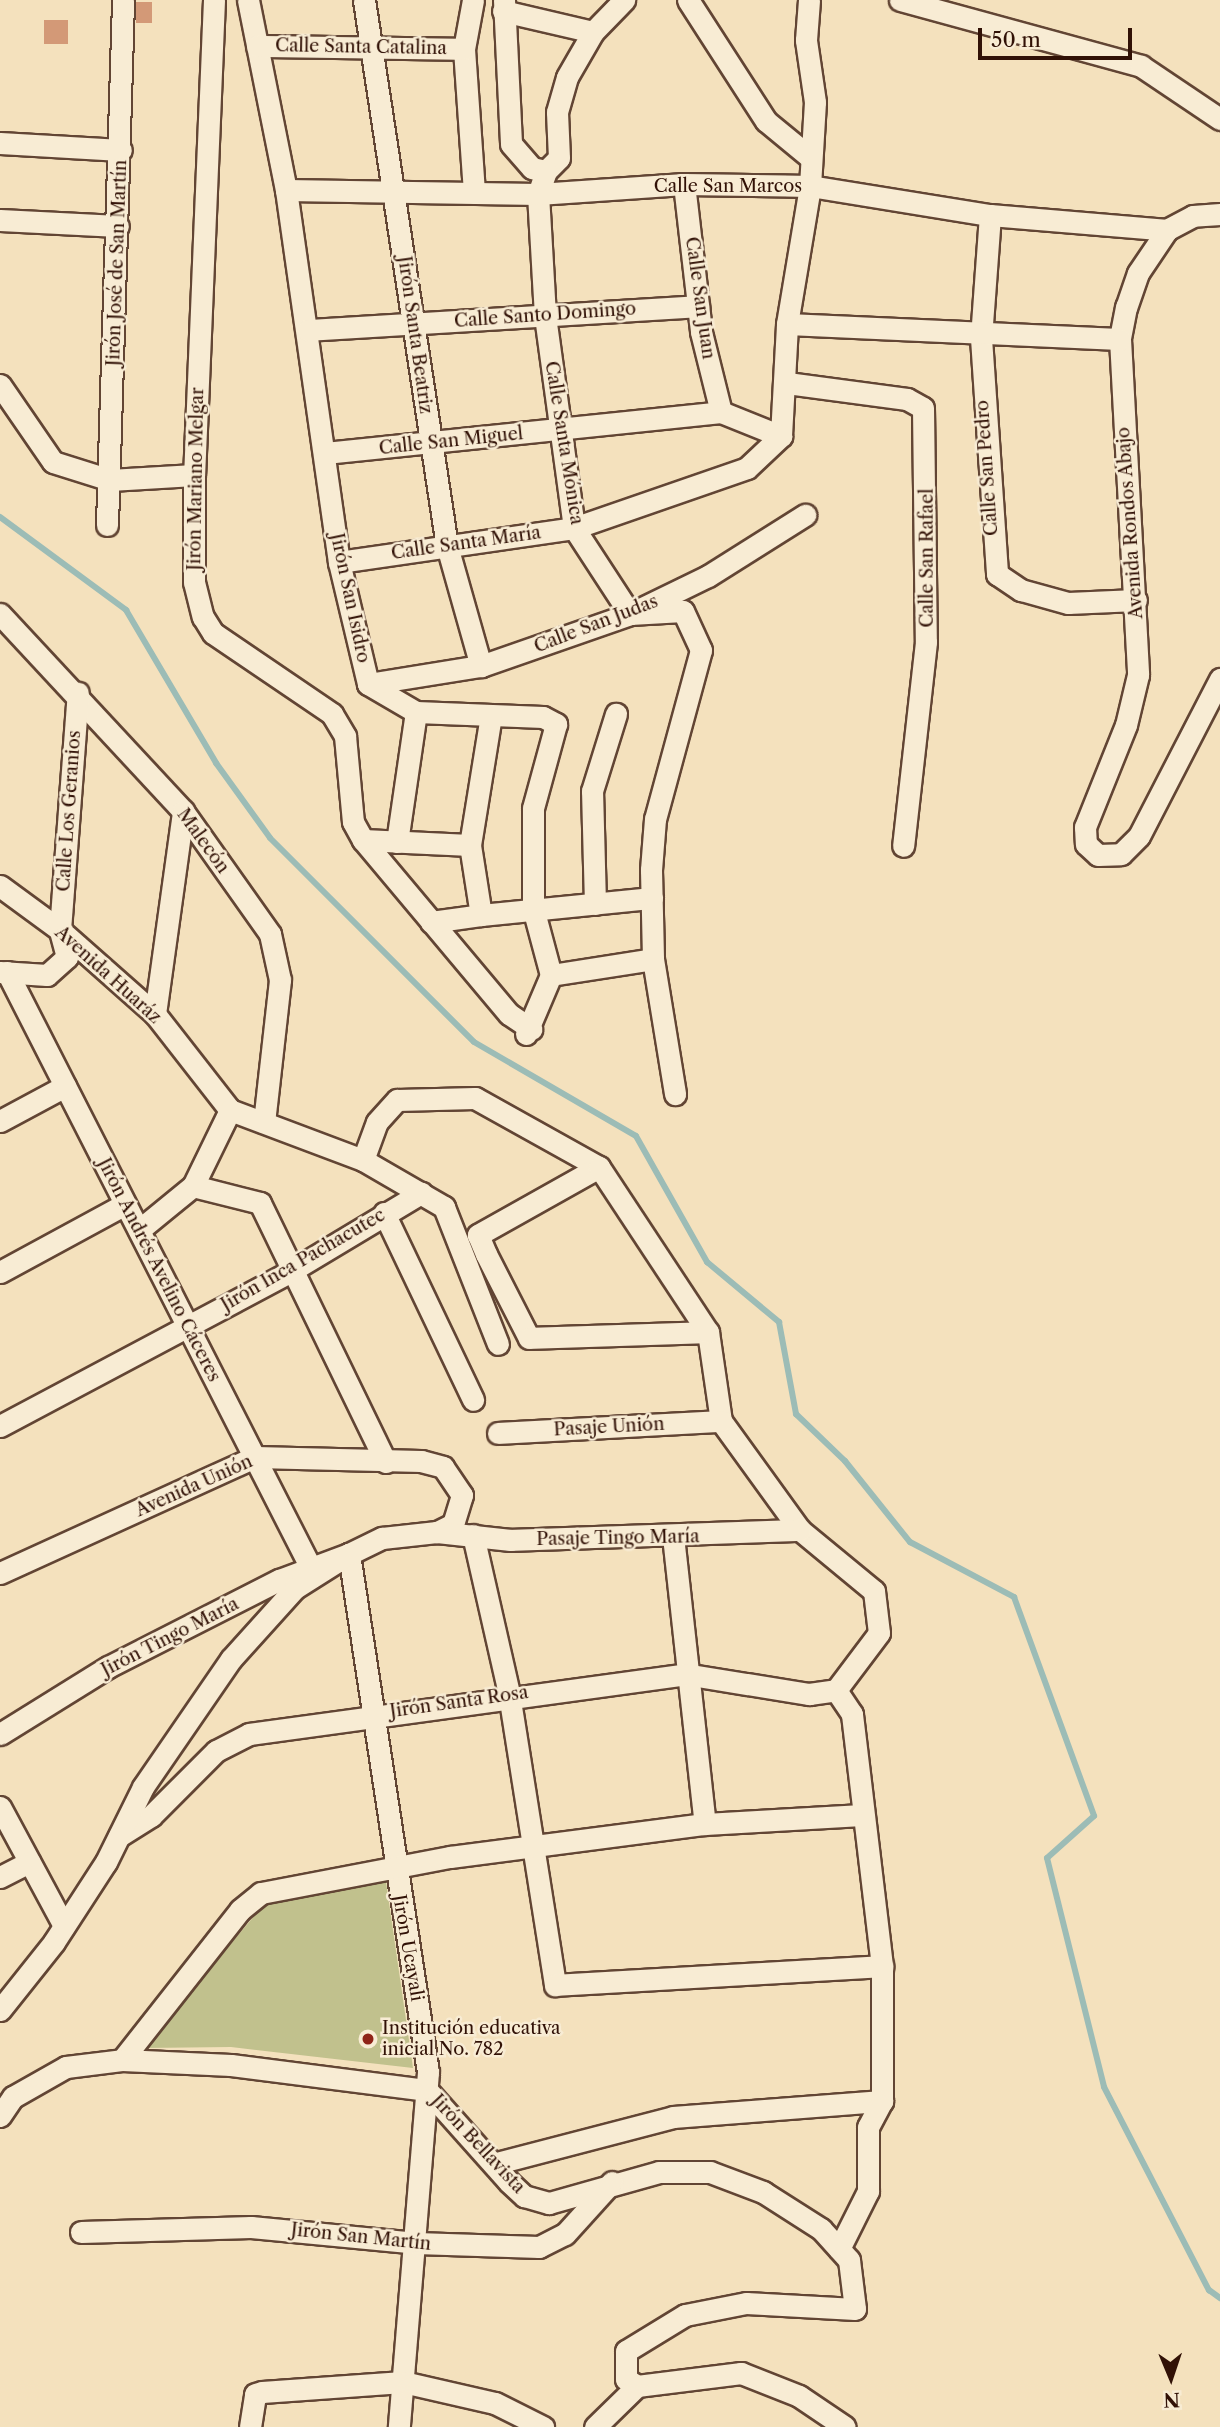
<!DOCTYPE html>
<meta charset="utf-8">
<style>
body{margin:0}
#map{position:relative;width:1220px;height:2427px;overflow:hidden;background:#f4e1bd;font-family:"Libre Caslon Text",serif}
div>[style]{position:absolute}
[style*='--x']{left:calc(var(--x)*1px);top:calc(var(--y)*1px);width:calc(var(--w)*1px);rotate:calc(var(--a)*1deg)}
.green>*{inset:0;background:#c1c18d}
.stream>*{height:6px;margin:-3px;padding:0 3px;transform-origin:3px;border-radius:3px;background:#9cbcb6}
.building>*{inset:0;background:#d39977;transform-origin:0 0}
.roads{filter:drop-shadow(2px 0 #624534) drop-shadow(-2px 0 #624534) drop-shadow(0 2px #624534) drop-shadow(0 -2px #624534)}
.minor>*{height:21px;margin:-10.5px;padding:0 10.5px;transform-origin:10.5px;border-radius:10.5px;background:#f8ecd4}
.dots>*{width:19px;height:19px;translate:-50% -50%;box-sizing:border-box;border:4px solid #f8ecd4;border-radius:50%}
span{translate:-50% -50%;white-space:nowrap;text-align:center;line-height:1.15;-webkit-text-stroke:5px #f8ecd4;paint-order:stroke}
.street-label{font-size:18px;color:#311106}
.poi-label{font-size:18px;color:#311106}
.left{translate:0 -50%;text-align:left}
.north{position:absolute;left:1136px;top:2343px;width:70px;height:70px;-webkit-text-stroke:5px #f8ecd4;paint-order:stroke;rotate:178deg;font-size:19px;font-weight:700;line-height:28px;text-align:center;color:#311106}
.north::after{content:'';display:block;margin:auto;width:24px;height:32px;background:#311106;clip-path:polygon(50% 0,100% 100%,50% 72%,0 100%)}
.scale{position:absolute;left:978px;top:28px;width:154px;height:32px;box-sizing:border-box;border:4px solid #311106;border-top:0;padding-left:9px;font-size:21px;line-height:24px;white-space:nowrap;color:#311106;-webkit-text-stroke:5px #f8ecd4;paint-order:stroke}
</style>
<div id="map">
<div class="green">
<i style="clip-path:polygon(385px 1875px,413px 2068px,231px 2047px,144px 2048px,265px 1903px)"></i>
</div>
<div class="stream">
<i style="--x:0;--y:517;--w:157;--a:36.4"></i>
<i style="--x:126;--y:610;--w:178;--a:59.5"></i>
<i style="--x:216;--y:763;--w:92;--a:54.2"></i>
<i style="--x:270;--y:838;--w:288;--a:45"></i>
<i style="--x:474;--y:1042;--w:187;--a:30.1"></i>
<i style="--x:636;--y:1136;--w:145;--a:60.6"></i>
<i style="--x:707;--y:1262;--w:94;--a:39.8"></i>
<i style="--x:779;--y:1322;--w:94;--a:79.5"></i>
<i style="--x:796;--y:1414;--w:68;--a:43.8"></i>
<i style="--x:845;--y:1461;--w:104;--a:51.3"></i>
<i style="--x:910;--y:1542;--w:118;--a:27.9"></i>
<i style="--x:1014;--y:1597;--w:233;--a:69.9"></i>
<i style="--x:1094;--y:1816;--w:63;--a:138.2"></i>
<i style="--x:1047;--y:1858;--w:236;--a:76"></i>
<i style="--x:1104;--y:2087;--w:229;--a:62.7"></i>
<i style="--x:1209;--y:2290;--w:14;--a:36"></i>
</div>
<div class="building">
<i style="left:136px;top:2px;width:16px;height:21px"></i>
<i style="left:44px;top:20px;width:24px;height:24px"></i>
</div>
<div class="roads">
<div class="minor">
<i style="--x:214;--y:0;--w:475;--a:92.4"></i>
<i style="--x:194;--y:475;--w:107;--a:90"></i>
<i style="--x:194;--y:582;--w:36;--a:76"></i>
<i style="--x:203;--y:617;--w:19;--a:58"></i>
<i style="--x:213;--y:633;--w:144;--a:34.2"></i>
<i style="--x:332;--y:714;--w:26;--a:59"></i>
<i style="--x:345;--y:736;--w:86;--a:84.7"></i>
<i style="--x:353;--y:822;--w:21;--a:61"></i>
<i style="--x:363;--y:840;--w:227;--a:50"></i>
<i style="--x:509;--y:1014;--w:27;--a:34"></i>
<i style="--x:248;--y:0;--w:194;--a:78.7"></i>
<i style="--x:286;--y:190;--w:376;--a:81.9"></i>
<i style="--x:339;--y:562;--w:125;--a:76.6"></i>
<i style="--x:368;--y:684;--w:56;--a:30.3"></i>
<i style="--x:416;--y:712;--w:127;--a:2.3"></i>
<i style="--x:543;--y:717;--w:15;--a:28"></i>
<i style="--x:556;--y:724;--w:87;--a:105.3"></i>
<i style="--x:533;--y:808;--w:100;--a:90"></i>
<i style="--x:533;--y:908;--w:69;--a:75"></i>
<i style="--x:551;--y:975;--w:64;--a:113"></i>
<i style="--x:364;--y:0;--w:552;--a:81.36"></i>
<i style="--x:447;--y:546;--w:125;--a:74.2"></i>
<i style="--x:473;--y:0;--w:50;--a:100.4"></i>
<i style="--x:464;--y:49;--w:144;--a:86"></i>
<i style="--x:504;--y:0;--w:144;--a:87.2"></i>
<i style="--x:511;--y:144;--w:32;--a:49"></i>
<i style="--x:532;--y:168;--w:14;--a:12"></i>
<i style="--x:546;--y:171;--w:18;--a:-45"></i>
<i style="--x:559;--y:158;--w:46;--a:-92.5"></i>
<i style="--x:557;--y:112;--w:36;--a:-74"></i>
<i style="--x:567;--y:77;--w:52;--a:-60"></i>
<i style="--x:593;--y:32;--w:45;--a:-45.9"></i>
<i style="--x:688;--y:0;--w:144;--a:57.2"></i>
<i style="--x:766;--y:121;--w:58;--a:39.4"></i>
<i style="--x:900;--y:0;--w:250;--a:15.3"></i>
<i style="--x:1141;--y:66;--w:95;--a:33.9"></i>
<i style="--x:503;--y:11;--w:92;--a:13.1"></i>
<i style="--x:257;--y:46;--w:207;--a:0.8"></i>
<i style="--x:0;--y:143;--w:121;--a:3.3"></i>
<i style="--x:546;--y:171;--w:24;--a:109"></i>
<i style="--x:538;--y:194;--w:122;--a:86.7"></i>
<i style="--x:545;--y:316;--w:214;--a:82.2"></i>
<i style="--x:574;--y:528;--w:103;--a:56.9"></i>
<i style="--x:630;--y:614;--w:53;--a:-3.2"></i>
<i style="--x:683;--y:611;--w:43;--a:65.2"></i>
<i style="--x:701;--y:650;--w:175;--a:105.2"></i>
<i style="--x:655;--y:819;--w:51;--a:94.5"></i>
<i style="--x:651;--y:870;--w:89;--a:88.7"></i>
<i style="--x:653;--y:959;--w:137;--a:80.7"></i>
<i style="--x:684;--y:184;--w:149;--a:83.4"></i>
<i style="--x:701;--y:332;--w:82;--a:76"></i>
<i style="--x:286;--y:190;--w:252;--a:0.9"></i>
<i style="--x:538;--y:194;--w:146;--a:-3.9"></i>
<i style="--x:684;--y:184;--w:126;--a:0.9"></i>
<i style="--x:810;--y:186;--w:182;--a:9.2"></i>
<i style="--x:990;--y:215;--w:178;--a:4.8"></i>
<i style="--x:1220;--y:214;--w:27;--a:176"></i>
<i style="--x:1193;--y:216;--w:30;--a:152"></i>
<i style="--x:1167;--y:230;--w:52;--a:124"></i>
<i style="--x:1138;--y:273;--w:36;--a:109"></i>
<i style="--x:1126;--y:307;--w:33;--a:101"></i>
<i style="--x:1120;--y:339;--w:336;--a:86.9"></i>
<i style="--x:1138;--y:675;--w:51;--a:103.5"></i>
<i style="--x:1126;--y:725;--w:110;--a:111.9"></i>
<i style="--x:1085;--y:827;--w:17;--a:87"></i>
<i style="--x:1086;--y:844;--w:16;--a:43"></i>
<i style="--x:1098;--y:855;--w:23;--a:-2"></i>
<i style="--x:1121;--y:854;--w:25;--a:-45"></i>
<i style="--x:1139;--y:836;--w:177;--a:-62.7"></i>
<i style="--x:990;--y:215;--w:123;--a:94.2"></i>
<i style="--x:981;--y:338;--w:237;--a:86.1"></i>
<i style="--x:997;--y:574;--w:29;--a:34"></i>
<i style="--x:1021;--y:590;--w:49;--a:15.5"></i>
<i style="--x:1068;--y:603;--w:68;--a:-2.5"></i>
<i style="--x:0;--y:220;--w:118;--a:2.9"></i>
<i style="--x:787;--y:324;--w:333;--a:2.6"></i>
<i style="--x:308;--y:330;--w:391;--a:-3.5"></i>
<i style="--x:787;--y:383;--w:121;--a:7.6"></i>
<i style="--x:907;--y:399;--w:18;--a:29"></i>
<i style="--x:923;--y:408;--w:234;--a:89.3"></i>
<i style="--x:926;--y:642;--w:205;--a:96.4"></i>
<i style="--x:0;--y:385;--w:93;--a:55.5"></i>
<i style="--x:53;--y:462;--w:60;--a:17.5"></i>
<i style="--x:110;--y:480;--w:84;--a:-3.4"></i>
<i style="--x:781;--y:436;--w:112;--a:-86.9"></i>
<i style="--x:787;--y:324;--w:140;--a:-80.5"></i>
<i style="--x:810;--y:186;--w:84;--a:-86.6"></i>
<i style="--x:815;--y:102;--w:63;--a:-98.3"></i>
<i style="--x:806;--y:40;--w:40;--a:-85.7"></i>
<i style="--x:325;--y:453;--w:398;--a:-5.9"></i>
<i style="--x:721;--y:412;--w:65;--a:21.8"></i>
<i style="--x:107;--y:525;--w:525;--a:-88.25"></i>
<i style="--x:339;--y:562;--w:237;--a:-8.2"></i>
<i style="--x:574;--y:528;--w:183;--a:-19.1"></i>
<i style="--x:747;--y:468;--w:47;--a:-43.3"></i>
<i style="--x:0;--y:614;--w:269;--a:47.1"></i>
<i style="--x:183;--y:811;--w:151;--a:54.7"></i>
<i style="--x:270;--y:934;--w:47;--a:77.7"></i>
<i style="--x:280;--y:980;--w:143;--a:96.4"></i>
<i style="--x:368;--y:684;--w:114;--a:-9.1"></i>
<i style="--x:481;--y:666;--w:158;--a:-19.2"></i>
<i style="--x:630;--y:614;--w:87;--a:-26"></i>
<i style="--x:708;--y:576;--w:115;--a:-32.2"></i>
<i style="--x:363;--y:840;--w:107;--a:2.7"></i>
<i style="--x:470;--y:845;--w:71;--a:81.1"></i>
<i style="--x:481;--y:915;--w:172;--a:-5.7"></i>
<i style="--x:397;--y:842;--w:131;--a:-81.7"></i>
<i style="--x:470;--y:845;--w:131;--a:-80.8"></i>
<i style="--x:0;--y:886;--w:74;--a:36.3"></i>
<i style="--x:60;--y:930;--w:127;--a:41.5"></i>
<i style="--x:155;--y:1014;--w:122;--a:52"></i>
<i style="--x:230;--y:1110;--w:142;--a:20.6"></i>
<i style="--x:363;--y:1160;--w:94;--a:30.1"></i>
<i style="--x:444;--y:1207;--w:147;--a:68.5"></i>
<i style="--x:595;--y:904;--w:113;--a:-91.5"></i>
<i style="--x:592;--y:791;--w:81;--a:-72.7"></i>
<i style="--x:431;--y:922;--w:50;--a:-8"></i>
<i style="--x:0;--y:972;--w:47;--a:3.7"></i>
<i style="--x:47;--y:975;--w:27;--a:-42"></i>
<i style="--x:67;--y:957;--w:28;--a:-105"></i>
<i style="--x:60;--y:930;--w:238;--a:-85.7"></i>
<i style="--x:7;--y:972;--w:669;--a:62.98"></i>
<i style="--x:551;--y:975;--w:103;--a:-8.9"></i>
<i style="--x:155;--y:1014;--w:205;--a:-82.1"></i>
<i style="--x:0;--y:1121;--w:74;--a:-28.3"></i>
<i style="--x:363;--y:1160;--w:40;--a:-69.8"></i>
<i style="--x:377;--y:1122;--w:30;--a:-48"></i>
<i style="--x:397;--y:1100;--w:78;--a:-1.5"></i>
<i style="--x:475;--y:1098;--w:142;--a:29.1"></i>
<i style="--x:599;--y:1167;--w:139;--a:150.7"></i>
<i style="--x:478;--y:1235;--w:21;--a:67"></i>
<i style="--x:486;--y:1254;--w:94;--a:62.9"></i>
<i style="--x:529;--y:1338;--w:179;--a:-1.9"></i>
<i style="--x:708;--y:1332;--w:90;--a:81.7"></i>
<i style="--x:721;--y:1421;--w:135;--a:54.1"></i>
<i style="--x:800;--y:1530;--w:96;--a:39.5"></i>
<i style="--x:874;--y:1591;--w:42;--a:83.2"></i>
<i style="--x:879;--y:1633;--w:71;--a:127"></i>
<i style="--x:599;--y:1167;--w:198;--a:56.6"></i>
<i style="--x:193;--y:1186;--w:69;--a:14.2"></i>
<i style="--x:260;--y:1203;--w:288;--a:64.1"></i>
<i style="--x:384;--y:1213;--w:207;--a:64.5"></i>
<i style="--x:139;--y:1230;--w:70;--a:-39.2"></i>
<i style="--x:193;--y:1186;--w:85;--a:-64"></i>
<i style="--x:0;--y:1272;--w:142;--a:-28.5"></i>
<i style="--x:0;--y:1426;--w:330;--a:-28"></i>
<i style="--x:291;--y:1271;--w:152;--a:-31"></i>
<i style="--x:498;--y:1433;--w:223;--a:-3.1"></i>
<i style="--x:473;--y:1535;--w:163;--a:77.2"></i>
<i style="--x:509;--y:1694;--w:295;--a:81"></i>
<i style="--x:555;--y:1985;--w:328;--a:-3.3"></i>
<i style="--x:673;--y:1536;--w:290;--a:83.7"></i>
<i style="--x:0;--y:1573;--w:280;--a:-24.5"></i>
<i style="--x:255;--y:1457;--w:166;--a:1.4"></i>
<i style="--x:421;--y:1461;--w:23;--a:15"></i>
<i style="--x:443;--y:1467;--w:34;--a:56"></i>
<i style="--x:462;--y:1495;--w:30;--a:107"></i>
<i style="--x:453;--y:1524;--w:18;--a:153"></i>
<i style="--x:0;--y:1734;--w:127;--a:-31.8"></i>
<i style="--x:108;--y:1667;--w:192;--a:-27"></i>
<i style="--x:279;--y:1580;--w:75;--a:-20.4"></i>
<i style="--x:349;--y:1554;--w:524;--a:81.33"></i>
<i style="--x:428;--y:2072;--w:356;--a:94.7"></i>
<i style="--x:0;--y:1807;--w:135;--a:61.7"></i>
<i style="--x:119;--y:1836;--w:38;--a:-32"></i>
<i style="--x:151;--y:1816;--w:92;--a:-45"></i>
<i style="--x:216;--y:1751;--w:37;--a:-27"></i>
<i style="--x:249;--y:1734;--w:440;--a:-7.8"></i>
<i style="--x:685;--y:1674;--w:126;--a:9.2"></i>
<i style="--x:809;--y:1694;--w:27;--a:-8"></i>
<i style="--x:0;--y:1877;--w:33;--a:-27"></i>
<i style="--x:0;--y:2010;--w:87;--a:-51.5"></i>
<i style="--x:54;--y:1942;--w:95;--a:-57"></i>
<i style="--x:106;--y:1862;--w:84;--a:-63.7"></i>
<i style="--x:143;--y:1787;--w:155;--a:-55.5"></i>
<i style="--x:231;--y:1659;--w:96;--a:-48"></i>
<i style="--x:295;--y:1588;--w:64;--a:-32.2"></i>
<i style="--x:349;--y:1554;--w:37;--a:-26"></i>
<i style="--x:382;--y:1538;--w:55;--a:-6.2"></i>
<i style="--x:437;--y:1532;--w:74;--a:6.2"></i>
<i style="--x:511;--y:1540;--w:289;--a:-2"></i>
<i style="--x:122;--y:2060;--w:191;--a:-51.8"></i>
<i style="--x:240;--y:1910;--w:27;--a:-39"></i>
<i style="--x:261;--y:1893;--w:192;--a:-10.8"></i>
<i style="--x:450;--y:1857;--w:257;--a:-7.4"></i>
<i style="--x:705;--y:1824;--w:157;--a:-3.3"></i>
<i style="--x:0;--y:2116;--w:23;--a:-56"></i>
<i style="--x:13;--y:2097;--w:61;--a:-29.5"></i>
<i style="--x:66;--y:2067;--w:56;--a:-7.1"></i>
<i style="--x:122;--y:2060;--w:109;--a:2.6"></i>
<i style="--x:231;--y:2065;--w:198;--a:7.3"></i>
<i style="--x:427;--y:2090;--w:123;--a:48.3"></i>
<i style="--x:509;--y:2182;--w:21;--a:43"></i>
<i style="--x:524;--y:2196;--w:26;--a:16"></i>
<i style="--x:549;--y:2203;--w:114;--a:-15.7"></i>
<i style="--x:659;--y:2172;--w:51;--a:0"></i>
<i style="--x:710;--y:2172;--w:57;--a:20.7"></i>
<i style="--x:763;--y:2192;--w:69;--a:32.5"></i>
<i style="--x:821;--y:2229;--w:42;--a:47.9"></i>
<i style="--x:849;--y:2260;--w:49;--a:83"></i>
<i style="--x:855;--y:2309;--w:109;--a:-176.8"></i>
<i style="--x:746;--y:2303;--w:62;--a:168.9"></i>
<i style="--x:685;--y:2315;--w:69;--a:148.6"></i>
<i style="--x:626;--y:2351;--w:28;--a:90"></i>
<i style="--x:626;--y:2379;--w:13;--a:32"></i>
<i style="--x:637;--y:2386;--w:105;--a:-7.1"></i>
<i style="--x:741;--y:2373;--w:62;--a:21.6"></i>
<i style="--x:799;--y:2396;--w:55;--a:34"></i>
<i style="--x:497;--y:2163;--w:182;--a:-14.6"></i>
<i style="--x:673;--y:2117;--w:210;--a:-4.4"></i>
<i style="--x:882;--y:2101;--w:135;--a:-90"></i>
<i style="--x:882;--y:1966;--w:254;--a:-96.8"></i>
<i style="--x:852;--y:1714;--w:29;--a:-124"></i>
<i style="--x:81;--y:2232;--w:170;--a:-1.7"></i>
<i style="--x:251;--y:2227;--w:166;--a:5.5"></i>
<i style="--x:416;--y:2243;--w:123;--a:1.9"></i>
<i style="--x:539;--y:2247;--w:29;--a:-27"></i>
<i style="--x:565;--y:2234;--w:70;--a:-47.9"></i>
<i style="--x:839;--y:2249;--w:65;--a:-63.4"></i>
<i style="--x:868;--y:2191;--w:64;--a:-90"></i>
<i style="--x:868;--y:2127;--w:30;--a:-62"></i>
<i style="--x:250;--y:2427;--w:33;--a:-81"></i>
<i style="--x:255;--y:2394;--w:7;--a:-16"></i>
<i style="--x:262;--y:2392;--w:141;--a:-4.1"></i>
<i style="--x:403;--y:2382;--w:94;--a:12.9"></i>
<i style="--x:495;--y:2403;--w:54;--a:26.6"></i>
<i style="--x:595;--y:2427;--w:59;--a:-44.3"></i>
</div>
</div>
<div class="dots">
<i style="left:368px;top:2039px;background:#8f2418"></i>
</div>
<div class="street-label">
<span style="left:361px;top:47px;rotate:1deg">Calle Santa Catalina</span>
<span style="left:728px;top:186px">Calle San Marcos</span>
<span style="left:117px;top:263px;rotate:-88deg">Jirón José de San Martín</span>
<span style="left:700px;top:298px;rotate:82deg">Calle San Juan</span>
<span style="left:545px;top:315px;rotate:-4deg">Calle Santo Domingo</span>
<span style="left:415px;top:335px;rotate:82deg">Jirón Santa Beatriz</span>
<span style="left:451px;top:441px;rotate:-6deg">Calle San Miguel</span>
<span style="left:564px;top:443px;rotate:81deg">Calle Santa Mónica</span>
<span style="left:987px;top:468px;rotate:-94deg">Calle San Pedro</span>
<span style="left:196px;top:479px;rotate:-89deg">Jirón Mariano Melgar</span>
<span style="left:1130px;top:523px;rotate:-94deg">Avenida Rondos Abajo</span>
<span style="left:466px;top:543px;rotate:-8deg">Calle Santa María</span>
<span style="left:927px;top:558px;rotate:-90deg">Calle San Rafael</span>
<span style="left:350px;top:598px;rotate:78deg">Jirón San Isidro</span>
<span style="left:596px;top:624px;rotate:-21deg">Calle San Judas</span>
<span style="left:69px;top:811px;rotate:-86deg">Calle Los Geranios</span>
<span style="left:203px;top:841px;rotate:54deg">Malecón</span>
<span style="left:108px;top:975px;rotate:42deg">Avenida Huaráz</span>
<span style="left:303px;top:1260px;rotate:-30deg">Jirón Inca Pachacutec</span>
<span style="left:159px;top:1270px;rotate:63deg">Jirón Andrés Avelino Cáceres</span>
<span style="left:609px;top:1427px;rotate:-3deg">Pasaje Unión</span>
<span style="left:194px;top:1486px;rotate:-24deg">Avenida Unión</span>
<span style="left:618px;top:1538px;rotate:-1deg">Pasaje Tingo María</span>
<span style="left:170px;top:1637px;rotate:-27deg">Jirón Tingo María</span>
<span style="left:459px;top:1702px;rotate:-8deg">Jirón Santa Rosa</span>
<span style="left:408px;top:1948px;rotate:80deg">Jirón Ucayali</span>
<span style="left:478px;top:2144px;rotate:47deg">Jirón Bellavista</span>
<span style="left:361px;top:2237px;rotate:6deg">Jirón San Martín</span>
</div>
<div class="poi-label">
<span class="left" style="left:382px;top:2039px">Institución educativa<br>inicial No. 782</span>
</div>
<div class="north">N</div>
<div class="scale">50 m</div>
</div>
